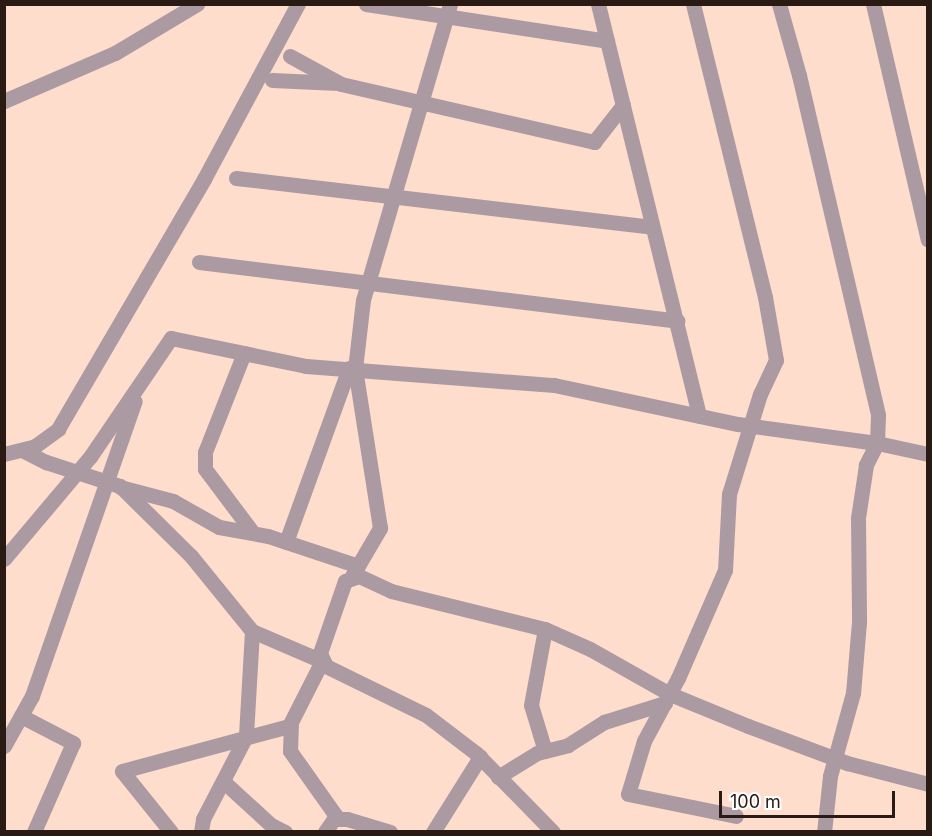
<!DOCTYPE html>
<style>
body{margin:0}
#map{position:relative;width:932px;height:836px;overflow:hidden;background:#feddcd;font-family:Inter,sans-serif}
div>[style]{position:absolute}
[style*='--x']{left:calc(var(--x)*1px);top:calc(var(--y)*1px);width:calc(var(--w)*1px);rotate:calc(var(--a)*1deg)}
.minor>*{height:15px;margin:-7.5px;padding:0 7.5px;transform-origin:7.5px;border-radius:7.5px;background:#ac9aa3}
span{translate:-50% -50%;white-space:nowrap;text-align:center;line-height:1.15;-webkit-text-stroke:4.5px #fff;paint-order:stroke}
.frame{position:absolute;inset:0;border:6px solid #291b14;pointer-events:none}
.scale{position:absolute;left:719px;top:791px;width:176px;height:27px;box-sizing:border-box;border:3px solid #291b14;border-top:0;padding-left:8px;font-size:18px;line-height:21px;white-space:nowrap;color:#291b14;-webkit-text-stroke:4px #fff;paint-order:stroke}
</style>
<div id="map">
<div class="minor">
<i style="--x:366;--y:4;--w:244;--a:8.7"></i>
<i style="--x:598;--y:4;--w:424;--a:76.2"></i>
<i style="--x:693;--y:4;--w:302;--a:76.2"></i>
<i style="--x:765;--y:297;--w:64;--a:80.1"></i>
<i style="--x:776;--y:360;--w:38;--a:115"></i>
<i style="--x:760;--y:394;--w:105;--a:107.2"></i>
<i style="--x:729;--y:494;--w:76;--a:93"></i>
<i style="--x:725;--y:570;--w:118;--a:113.5"></i>
<i style="--x:678;--y:678;--w:72;--a:118.4"></i>
<i style="--x:644;--y:741;--w:55;--a:106.8"></i>
<i style="--x:628;--y:794;--w:110;--a:11.5"></i>
<i style="--x:779;--y:4;--w:74;--a:74.3"></i>
<i style="--x:799;--y:75;--w:349;--a:76.9"></i>
<i style="--x:878;--y:415;--w:28;--a:92"></i>
<i style="--x:877;--y:443;--w:25;--a:117"></i>
<i style="--x:866;--y:465;--w:54;--a:98.6"></i>
<i style="--x:858;--y:518;--w:104;--a:89.4"></i>
<i style="--x:859;--y:622;--w:71;--a:94.8"></i>
<i style="--x:853;--y:693;--w:86;--a:105.5"></i>
<i style="--x:830;--y:776;--w:56;--a:96.1"></i>
<i style="--x:873;--y:4;--w:242;--a:76.9"></i>
<i style="--x:290;--y:56;--w:58;--a:28.8"></i>
<i style="--x:341;--y:84;--w:260;--a:12.9"></i>
<i style="--x:594;--y:142;--w:47;--a:-51.9"></i>
<i style="--x:272;--y:80;--w:66;--a:2.6"></i>
<i style="--x:4;--y:101;--w:121;--a:-23.4"></i>
<i style="--x:115;--y:53;--w:96;--a:-30.9"></i>
<i style="--x:236;--y:178;--w:419;--a:6.7"></i>
<i style="--x:199;--y:262;--w:482;--a:7"></i>
<i style="--x:244;--y:353;--w:106;--a:111.5"></i>
<i style="--x:205;--y:452;--w:17;--a:90"></i>
<i style="--x:205;--y:469;--w:80;--a:53.1"></i>
<i style="--x:22;--y:450;--w:27;--a:27"></i>
<i style="--x:46;--y:462;--w:78;--a:18"></i>
<i style="--x:120;--y:486;--w:100;--a:44.6"></i>
<i style="--x:191;--y:556;--w:97;--a:50.9"></i>
<i style="--x:252;--y:631;--w:105;--a:93.3"></i>
<i style="--x:246;--y:736;--w:93;--a:117.4"></i>
<i style="--x:203;--y:819;--w:13;--a:99"></i>
<i style="--x:4;--y:454;--w:32;--a:-14"></i>
<i style="--x:35;--y:446;--w:29;--a:-36"></i>
<i style="--x:58;--y:429;--w:290;--a:-59.7"></i>
<i style="--x:204;--y:179;--w:199;--a:-61.8"></i>
<i style="--x:120;--y:487;--w:55;--a:14.8"></i>
<i style="--x:173;--y:501;--w:53;--a:29.5"></i>
<i style="--x:219;--y:527;--w:50;--a:10.4"></i>
<i style="--x:268;--y:536;--w:95;--a:18.4"></i>
<i style="--x:286;--y:542;--w:185;--a:-70.1"></i>
<i style="--x:4;--y:559;--w:133;--a:-49.9"></i>
<i style="--x:90;--y:457;--w:144;--a:-55.8"></i>
<i style="--x:171;--y:338;--w:138;--a:11.7"></i>
<i style="--x:306;--y:366;--w:249;--a:4.4"></i>
<i style="--x:554;--y:385;--w:188;--a:12"></i>
<i style="--x:738;--y:424;--w:140;--a:7.8"></i>
<i style="--x:877;--y:443;--w:52;--a:12.2"></i>
<i style="--x:352;--y:576;--w:56;--a:-59.7"></i>
<i style="--x:380;--y:528;--w:161;--a:-98.9"></i>
<i style="--x:355;--y:369;--w:69;--a:-83.4"></i>
<i style="--x:363;--y:300;--w:309;--a:-73.6"></i>
<i style="--x:21;--y:716;--w:59;--a:27.4"></i>
<i style="--x:73;--y:743;--w:97;--a:113.7"></i>
<i style="--x:291;--y:723;--w:28;--a:92"></i>
<i style="--x:290;--y:751;--w:80;--a:54.7"></i>
<i style="--x:336;--y:816;--w:19;--a:125"></i>
<i style="--x:4;--y:746;--w:57;--a:-60.8"></i>
<i style="--x:32;--y:696;--w:312;--a:-70.8"></i>
<i style="--x:545;--y:751;--w:48;--a:-106.9"></i>
<i style="--x:531;--y:705;--w:77;--a:-79.6"></i>
<i style="--x:498;--y:777;--w:46;--a:-31.6"></i>
<i style="--x:537;--y:753;--w:32;--a:-14"></i>
<i style="--x:568;--y:745;--w:43;--a:-32.6"></i>
<i style="--x:604;--y:722;--w:64;--a:-17.3"></i>
<i style="--x:224;--y:782;--w:64;--a:42.5"></i>
<i style="--x:271;--y:825;--w:16;--a:27"></i>
<i style="--x:334;--y:819;--w:13;--a:0"></i>
<i style="--x:347;--y:819;--w:45;--a:16.8"></i>
<i style="--x:171;--y:832;--w:78;--a:-128.8"></i>
<i style="--x:122;--y:771;--w:173;--a:-15.1"></i>
<i style="--x:289;--y:726;--w:73;--a:-63.1"></i>
<i style="--x:322;--y:661;--w:76;--a:-156.8"></i>
<i style="--x:433;--y:832;--w:89;--a:-57.9"></i>
<i style="--x:553;--y:832;--w:109;--a:-134.3"></i>
<i style="--x:477;--y:754;--w:64;--a:-142.6"></i>
<i style="--x:426;--y:715;--w:111;--a:-153.9"></i>
<i style="--x:326;--y:666;--w:14;--a:-115"></i>
<i style="--x:320;--y:653;--w:76;--a:-70.9"></i>
<i style="--x:345;--y:581;--w:15;--a:-20"></i>
<i style="--x:359;--y:576;--w:35;--a:25"></i>
<i style="--x:391;--y:591;--w:159;--a:13.9"></i>
<i style="--x:545;--y:629;--w:49;--a:24"></i>
<i style="--x:590;--y:649;--w:92;--a:29.4"></i>
<i style="--x:670;--y:694;--w:84;--a:22.3"></i>
<i style="--x:748;--y:726;--w:106;--a:20.5"></i>
<i style="--x:847;--y:763;--w:84;--a:14.5"></i>
</div>
<div class="frame"></div>
<div class="scale">100 m</div>
</div>
